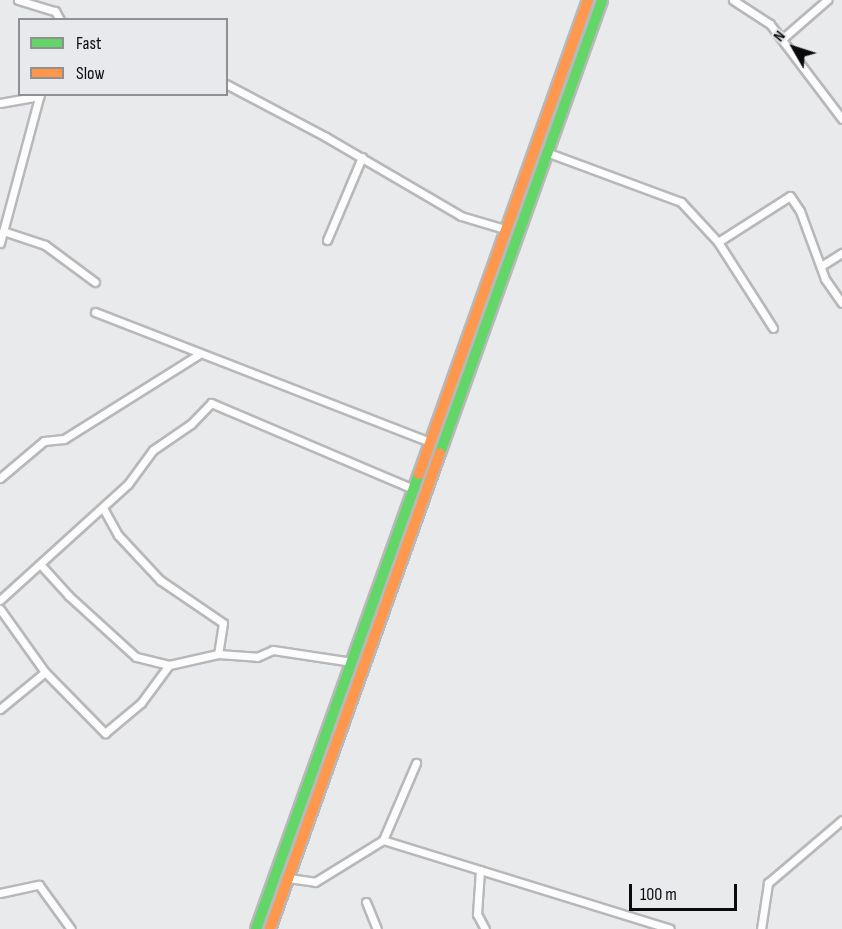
<!DOCTYPE html>
<style>
body{margin:0}
#map{position:relative;width:842px;height:929px;overflow:hidden;background:#e9eaec;font-family:"Sofia Sans Condensed",sans-serif}
div>[style]{position:absolute}
[style*='--x']{left:calc(var(--x)*1px);top:calc(var(--y)*1px);width:calc(var(--w)*1px);rotate:calc(var(--a)*1deg)}
.roads{filter:drop-shadow(2px 0 #b8b8ba) drop-shadow(-2px 0 #b8b8ba) drop-shadow(0 2px #b8b8ba) drop-shadow(0 -2px #b8b8ba)}
.street>*{height:7px;margin:-3.5px;padding:0 3.5px;transform-origin:3.5px;border-radius:3.5px;background:#fcfcfc}
.fast>*{height:10px;margin:-5px;padding:0 5px;transform-origin:5px;border-radius:5px;background:#63d668}
.slow>*{height:10px;margin:-5px;padding:0 5px;transform-origin:5px;border-radius:5px;background:#ff974d}
span{translate:-50% -50%;white-space:nowrap;text-align:center;line-height:1.15;-webkit-text-stroke:5px #e8e9ed;paint-order:stroke}
.legend{position:absolute;left:18px;top:18px;width:210px;height:78px;box-sizing:border-box;background:#e8e9ed;border:2px solid #909093;margin:0;padding:8px 10px;list-style:none;font-size:18px;color:#0b0b0d}
.legend li{display:flex;align-items:center;gap:12px;height:30px}
.legend b{width:30px;border:2px solid #909093}
.north{position:absolute;left:764px;top:18px;width:60px;height:60px;-webkit-text-stroke:4px #e8e9ed;paint-order:stroke;rotate:309deg;font-size:16px;font-weight:700;line-height:24px;text-align:center;color:#0b0b0d}
.north::after{content:'';display:block;margin:auto;width:21px;height:27px;background:#0b0b0d;clip-path:polygon(50% 0,100% 100%,50% 72%,0 100%)}
.scale{position:absolute;left:629px;top:884px;width:108px;height:27px;box-sizing:border-box;border:3px solid #0b0b0d;border-top:0;padding-left:8px;font-size:18px;line-height:21px;white-space:nowrap;color:#0b0b0d;-webkit-text-stroke:4px #e8e9ed;paint-order:stroke}
</style>
<div id="map">
<div class="roads">
<div class="street">
<i style="--x:18;--y:0;--w:39;--a:17"></i>
<i style="--x:55;--y:11;--w:10;--a:61"></i>
<i style="--x:733;--y:0;--w:44;--a:33"></i>
<i style="--x:770;--y:24;--w:119;--a:52.8"></i>
<i style="--x:782;--y:39;--w:60;--a:-40.9"></i>
<i style="--x:226;--y:84;--w:113;--a:27.9"></i>
<i style="--x:326;--y:137;--w:156;--a:30.3"></i>
<i style="--x:461;--y:216;--w:46;--a:16.5"></i>
<i style="--x:0;--y:103;--w:40;--a:-10"></i>
<i style="--x:546;--y:152;--w:144;--a:20.3"></i>
<i style="--x:681;--y:202;--w:54;--a:47.2"></i>
<i style="--x:718;--y:242;--w:85;--a:-32.6"></i>
<i style="--x:790;--y:196;--w:18;--a:56"></i>
<i style="--x:800;--y:211;--w:72;--a:69.8"></i>
<i style="--x:825;--y:279;--w:29;--a:55"></i>
<i style="--x:3;--y:231;--w:44;--a:18.4"></i>
<i style="--x:45;--y:245;--w:62;--a:36.5"></i>
<i style="--x:327;--y:240;--w:90;--a:-67.1"></i>
<i style="--x:718;--y:242;--w:102;--a:57.4"></i>
<i style="--x:0;--y:243;--w:154;--a:-75"></i>
<i style="--x:821;--y:266;--w:25;--a:-32"></i>
<i style="--x:95;--y:312;--w:360;--a:21.2"></i>
<i style="--x:0;--y:478;--w:57;--a:-40.1"></i>
<i style="--x:44;--y:441;--w:20;--a:-6"></i>
<i style="--x:64;--y:439;--w:158;--a:-32.1"></i>
<i style="--x:103;--y:508;--w:31;--a:61"></i>
<i style="--x:118;--y:535;--w:62;--a:47"></i>
<i style="--x:160;--y:580;--w:76;--a:34.3"></i>
<i style="--x:223;--y:623;--w:31;--a:99"></i>
<i style="--x:218;--y:654;--w:50;--a:167.3"></i>
<i style="--x:0;--y:600;--w:173;--a:-42.2"></i>
<i style="--x:128;--y:484;--w:42;--a:-53.7"></i>
<i style="--x:153;--y:450;--w:46;--a:-34.4"></i>
<i style="--x:191;--y:424;--w:29;--a:-46"></i>
<i style="--x:211;--y:403;--w:220;--a:23"></i>
<i style="--x:0;--y:609;--w:77;--a:54.5"></i>
<i style="--x:45;--y:672;--w:86;--a:45.5"></i>
<i style="--x:105;--y:733;--w:47;--a:-39.8"></i>
<i style="--x:141;--y:703;--w:47;--a:-53.6"></i>
<i style="--x:169;--y:665;--w:34;--a:-166"></i>
<i style="--x:136;--y:657;--w:91;--a:-137.7"></i>
<i style="--x:69;--y:596;--w:43;--a:-132.2"></i>
<i style="--x:218;--y:654;--w:39;--a:4"></i>
<i style="--x:257;--y:657;--w:17;--a:-24"></i>
<i style="--x:273;--y:650;--w:80;--a:8.6"></i>
<i style="--x:0;--y:709;--w:58;--a:-39.4"></i>
<i style="--x:383;--y:840;--w:300;--a:17.2"></i>
<i style="--x:480;--y:870;--w:44;--a:93.9"></i>
<i style="--x:477;--y:914;--w:17;--a:62"></i>
<i style="--x:288;--y:878;--w:27;--a:8"></i>
<i style="--x:315;--y:882;--w:80;--a:-31.7"></i>
<i style="--x:383;--y:840;--w:84;--a:-66.8"></i>
<i style="--x:0;--y:893;--w:40;--a:-12"></i>
<i style="--x:39;--y:885;--w:54;--a:54"></i>
<i style="--x:366;--y:902;--w:29;--a:68"></i>
<i style="--x:761;--y:929;--w:47;--a:-81.3"></i>
<i style="--x:768;--y:883;--w:97;--a:-40.4"></i>
</div>
<div class="fast">
<i style="--x:440;--y:453;--w:481;--a:-70.3"></i>
<i style="--x:256;--y:929;--w:483;--a:-70.3"></i>
</div>
<div class="slow">
<i style="--x:419;--y:474;--w:503;--a:-70.38"></i>
<i style="--x:270;--y:929;--w:505;--a:-70.35"></i>
</div>
</div>
<ul class="legend">
<li><b style="height:8px;background:#63d668"></b>Fast</li>
<li><b style="height:8px;background:#ff974d"></b>Slow</li>
</ul>
<div class="north">N</div>
<div class="scale">100 m</div>
</div>
